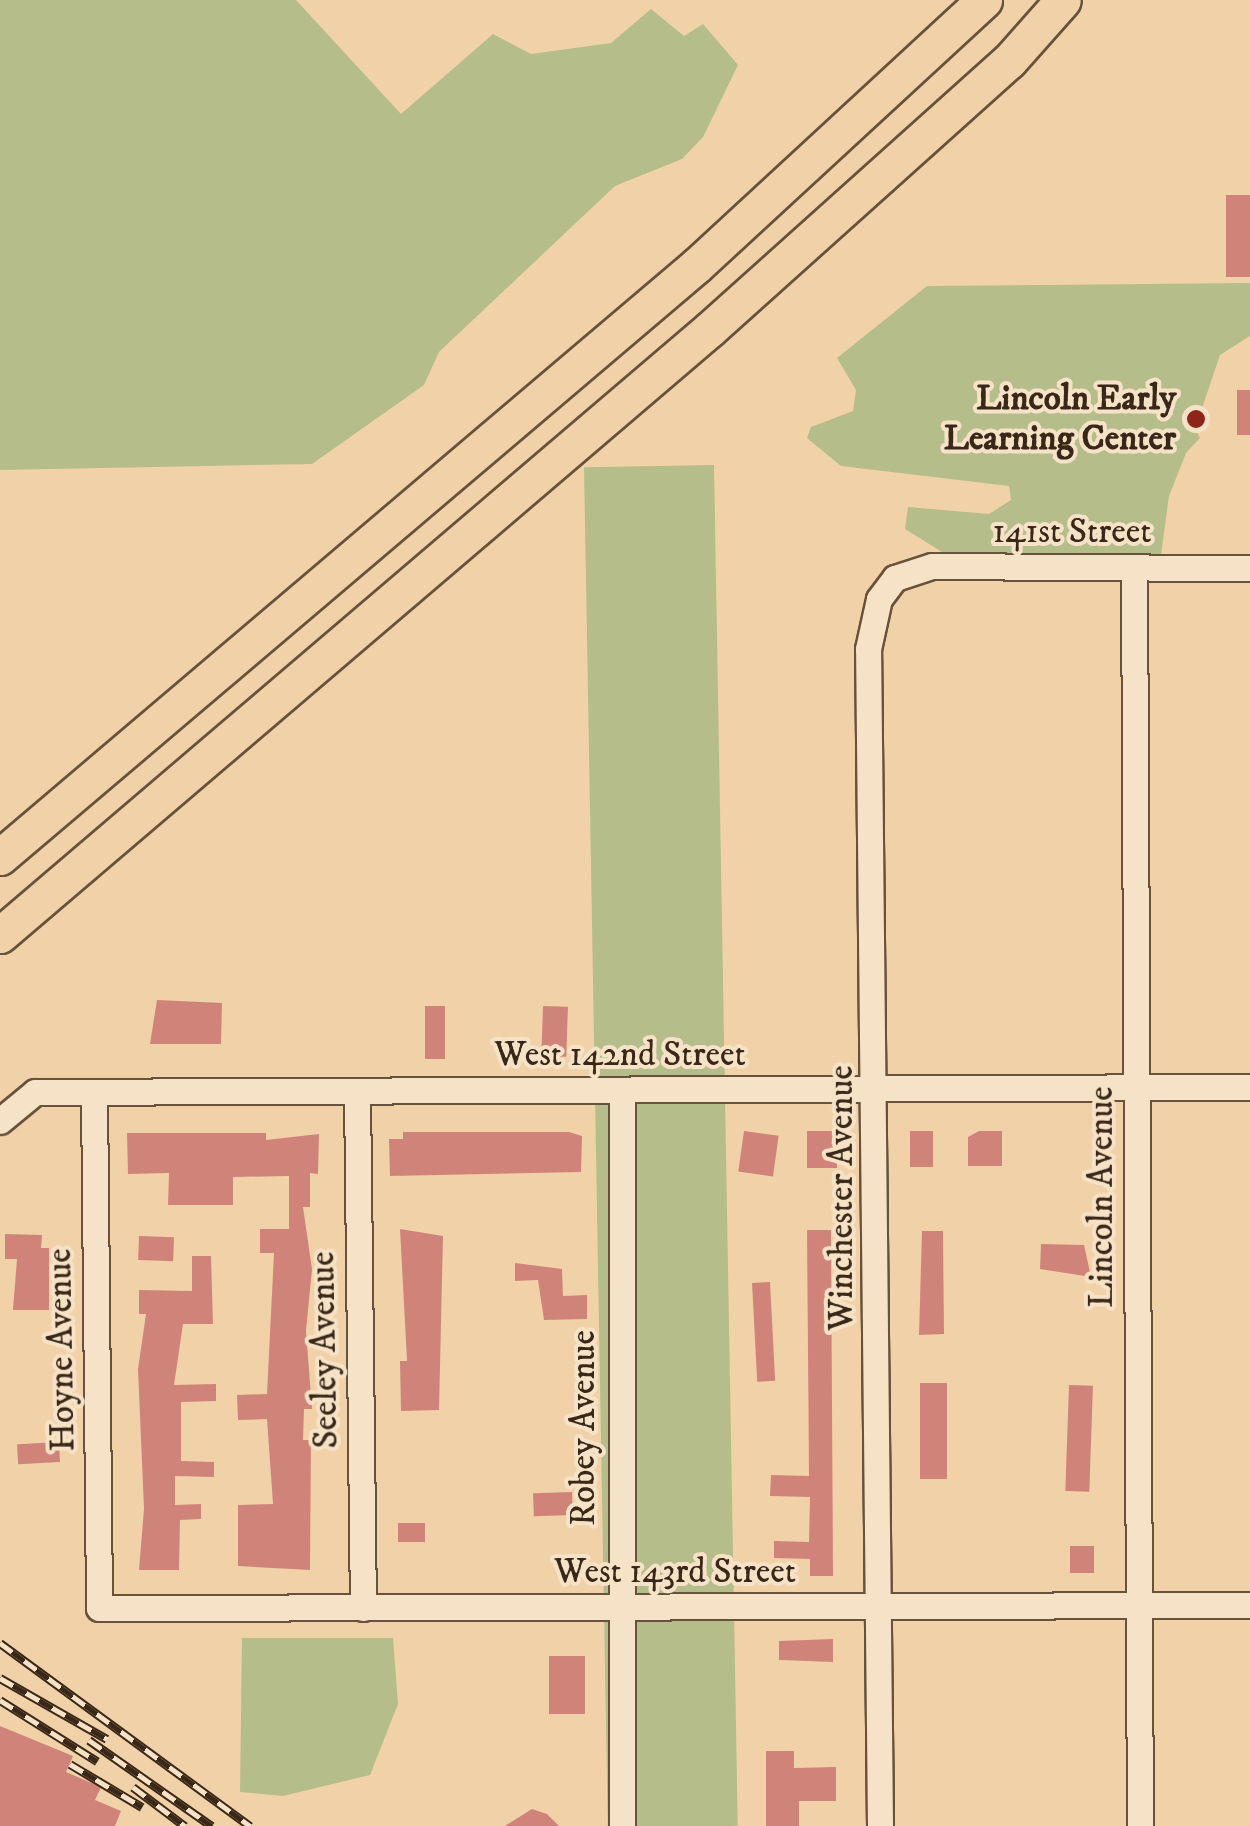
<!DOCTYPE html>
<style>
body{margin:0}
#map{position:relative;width:1250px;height:1826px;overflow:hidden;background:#f1d2a8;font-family:"IM FELL DW Pica",serif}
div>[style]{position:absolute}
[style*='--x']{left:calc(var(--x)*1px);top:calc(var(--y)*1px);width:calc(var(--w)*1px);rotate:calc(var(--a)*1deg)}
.green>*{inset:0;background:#b5bd8b;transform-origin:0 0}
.building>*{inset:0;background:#d08479;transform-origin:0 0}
.roads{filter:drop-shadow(2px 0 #67523b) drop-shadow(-2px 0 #67523b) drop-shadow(0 2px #67523b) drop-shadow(0 -2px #67523b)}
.minor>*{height:25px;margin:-12.5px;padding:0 12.5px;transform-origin:12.5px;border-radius:12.5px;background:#f6e2c6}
.highway>*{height:35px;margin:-17.5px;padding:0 17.5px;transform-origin:17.5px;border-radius:17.5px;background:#f1d2a8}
.rail>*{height:9px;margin-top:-4.5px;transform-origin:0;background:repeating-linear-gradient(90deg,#f6e2c6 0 15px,#392817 0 30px);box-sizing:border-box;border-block:2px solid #392817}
.dots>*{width:28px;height:28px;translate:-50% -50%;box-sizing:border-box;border:5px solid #f6e2c6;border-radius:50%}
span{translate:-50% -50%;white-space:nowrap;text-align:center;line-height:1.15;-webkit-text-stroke:8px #f6e2c6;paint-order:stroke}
.poi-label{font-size:35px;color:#392817;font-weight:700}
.right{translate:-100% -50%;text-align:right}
.street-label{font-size:35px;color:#392817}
</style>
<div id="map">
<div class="green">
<i style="clip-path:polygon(0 0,296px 0,401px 114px,493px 34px,531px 54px,611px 43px,651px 9px,684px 36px,703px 24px,738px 65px,703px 137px,682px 159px,615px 186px,439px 352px,424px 385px,312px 464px,0 470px)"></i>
<i style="clip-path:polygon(1250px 283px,1250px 336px,1220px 355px,1195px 429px,1200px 438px,1186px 453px,1169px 496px,1161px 555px,950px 557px,905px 529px,908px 507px,989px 514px,1011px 500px,1009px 486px,841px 466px,807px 438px,811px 427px,853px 411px,856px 390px,837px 358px,927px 286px)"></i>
<i style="left:714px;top:465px;width:1361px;height:130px;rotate:89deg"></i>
<i style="clip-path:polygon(242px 1638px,393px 1638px,398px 1704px,370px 1775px,283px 1796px,240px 1792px)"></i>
</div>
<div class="building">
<i style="left:1250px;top:195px;width:82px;height:24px;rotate:90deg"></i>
<i style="left:1237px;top:390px;width:13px;height:45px"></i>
<i style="clip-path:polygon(157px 1000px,222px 1003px,221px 1044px,150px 1044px)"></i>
<i style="left:425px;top:1006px;width:20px;height:53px"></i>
<i style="left:543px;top:1006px;width:25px;height:50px;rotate:2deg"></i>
<i style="left:744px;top:1131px;width:35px;height:41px;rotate:8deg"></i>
<i style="left:807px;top:1131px;width:30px;height:37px"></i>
<i style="left:910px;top:1131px;width:23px;height:36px"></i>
<i style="clip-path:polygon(979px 1131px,1002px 1131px,1002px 1166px,968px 1166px,968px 1137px)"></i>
<i style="clip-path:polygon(403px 1132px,569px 1132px,582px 1136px,581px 1172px,390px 1176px,389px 1139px,403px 1139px)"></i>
<i style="clip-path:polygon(127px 1133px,266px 1133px,266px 1140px,319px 1134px,318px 1174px,310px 1173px,310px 1207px,303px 1207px,312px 1269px,306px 1331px,312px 1409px,304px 1409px,303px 1440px,311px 1440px,310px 1570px,238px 1566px,238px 1505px,273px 1504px,267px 1419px,238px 1420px,237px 1395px,267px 1394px,274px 1253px,260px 1253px,260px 1229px,289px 1229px,289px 1176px,233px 1177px,233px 1205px,168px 1205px,169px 1173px,128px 1174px)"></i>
<i style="clip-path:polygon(400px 1229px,443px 1236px,439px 1410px,401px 1411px,400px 1361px,407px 1361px)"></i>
<i style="clip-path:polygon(807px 1230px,831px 1230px,833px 1576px,810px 1576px,810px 1559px,774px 1558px,774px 1541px,809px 1542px,810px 1497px,770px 1496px,771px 1475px,809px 1476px)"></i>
<i style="clip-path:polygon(922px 1231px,943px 1231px,944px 1334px,919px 1335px)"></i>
<i style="clip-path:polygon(5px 1234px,42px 1235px,41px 1248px,49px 1248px,49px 1310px,13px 1310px,17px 1259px,5px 1259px)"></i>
<i style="left:139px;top:1236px;width:35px;height:24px;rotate:2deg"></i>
<i style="clip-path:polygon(1041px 1244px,1084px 1245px,1091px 1277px,1040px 1269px)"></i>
<i style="clip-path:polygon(192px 1256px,211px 1256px,213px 1324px,183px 1324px,174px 1385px,216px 1384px,216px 1401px,181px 1402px,181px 1461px,214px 1462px,214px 1477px,175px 1476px,175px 1505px,201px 1504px,201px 1519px,180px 1520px,179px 1570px,139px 1570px,144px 1509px,138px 1369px,146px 1314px,139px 1314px,139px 1290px,192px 1291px)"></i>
<i style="clip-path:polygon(515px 1263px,562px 1269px,563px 1296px,587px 1295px,587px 1319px,544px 1320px,538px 1280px,515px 1281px)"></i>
<i style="left:770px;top:1282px;width:99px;height:18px;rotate:87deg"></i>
<i style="left:920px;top:1383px;width:27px;height:96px"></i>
<i style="left:1069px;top:1385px;width:24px;height:106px;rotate:2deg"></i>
<i style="left:59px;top:1442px;width:20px;height:42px;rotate:87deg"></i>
<i style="left:572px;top:1492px;width:23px;height:39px;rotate:88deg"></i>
<i style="left:398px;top:1523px;width:27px;height:19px"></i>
<i style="left:1070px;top:1546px;width:24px;height:27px"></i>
<i style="clip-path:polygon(833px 1639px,833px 1662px,779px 1660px,779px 1641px)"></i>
<i style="left:549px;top:1656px;width:36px;height:58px"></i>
<i style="clip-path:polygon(0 1726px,73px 1756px,66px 1772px,101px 1787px,95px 1800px,121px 1811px,115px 1826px,0 1826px)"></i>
<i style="clip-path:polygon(766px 1751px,794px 1751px,794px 1768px,836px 1767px,836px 1801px,799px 1801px,799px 1826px,766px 1826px)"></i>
<i style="clip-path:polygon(532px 1809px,547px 1814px,559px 1826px,505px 1826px)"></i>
</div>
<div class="roads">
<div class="minor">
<i style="--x:1134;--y:567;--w:1259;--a:89.73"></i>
<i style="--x:357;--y:1091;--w:517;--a:89.34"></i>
<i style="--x:94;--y:1092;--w:516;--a:89.44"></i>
<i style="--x:99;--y:1608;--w:1151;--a:-0.15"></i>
<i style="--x:0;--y:1121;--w:45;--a:-39.6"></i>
<i style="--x:35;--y:1092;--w:1215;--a:-0.24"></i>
<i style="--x:622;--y:1826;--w:736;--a:-90"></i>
<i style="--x:880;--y:1826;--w:1177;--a:-90.58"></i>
<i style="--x:868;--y:649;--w:51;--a:-77.6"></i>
<i style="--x:879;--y:599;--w:26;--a:-53"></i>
<i style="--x:895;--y:578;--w:39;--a:-18"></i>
<i style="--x:932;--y:566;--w:318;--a:0.4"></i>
</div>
<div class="highway">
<i style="--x:0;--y:857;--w:913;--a:-40.34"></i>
<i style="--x:696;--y:266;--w:392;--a:-42.7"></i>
<i style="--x:0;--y:935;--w:933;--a:-40.48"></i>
<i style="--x:710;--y:329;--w:402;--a:-41.9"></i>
<i style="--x:1009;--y:61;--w:81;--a:-48.5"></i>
</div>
</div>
<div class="rail">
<i style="--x:0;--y:1643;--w:310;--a:36.2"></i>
<i style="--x:0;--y:1678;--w:123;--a:29.7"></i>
<i style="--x:0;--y:1700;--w:115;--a:32.2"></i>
<i style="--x:89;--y:1740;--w:150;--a:35"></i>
<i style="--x:70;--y:1764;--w:84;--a:30.8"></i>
<i style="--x:133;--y:1787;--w:65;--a:36.9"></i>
</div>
<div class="dots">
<i style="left:1196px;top:419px;background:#8f2418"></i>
</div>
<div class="poi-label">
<span class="right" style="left:1176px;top:419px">Lincoln Early<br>Learning Center</span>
</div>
<div class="street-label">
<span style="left:1072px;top:532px">141st Street</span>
<span style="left:620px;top:1055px">West 142nd Street</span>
<span style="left:1102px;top:1197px;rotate:-90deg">Lincoln Avenue</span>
<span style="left:842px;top:1198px;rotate:-90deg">Winchester Avenue</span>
<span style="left:62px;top:1350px;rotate:-91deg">Hoyne Avenue</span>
<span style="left:325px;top:1350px;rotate:-91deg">Seeley Avenue</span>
<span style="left:584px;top:1428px;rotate:-90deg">Robey Avenue</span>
<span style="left:675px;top:1572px">West 143rd Street</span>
</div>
</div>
